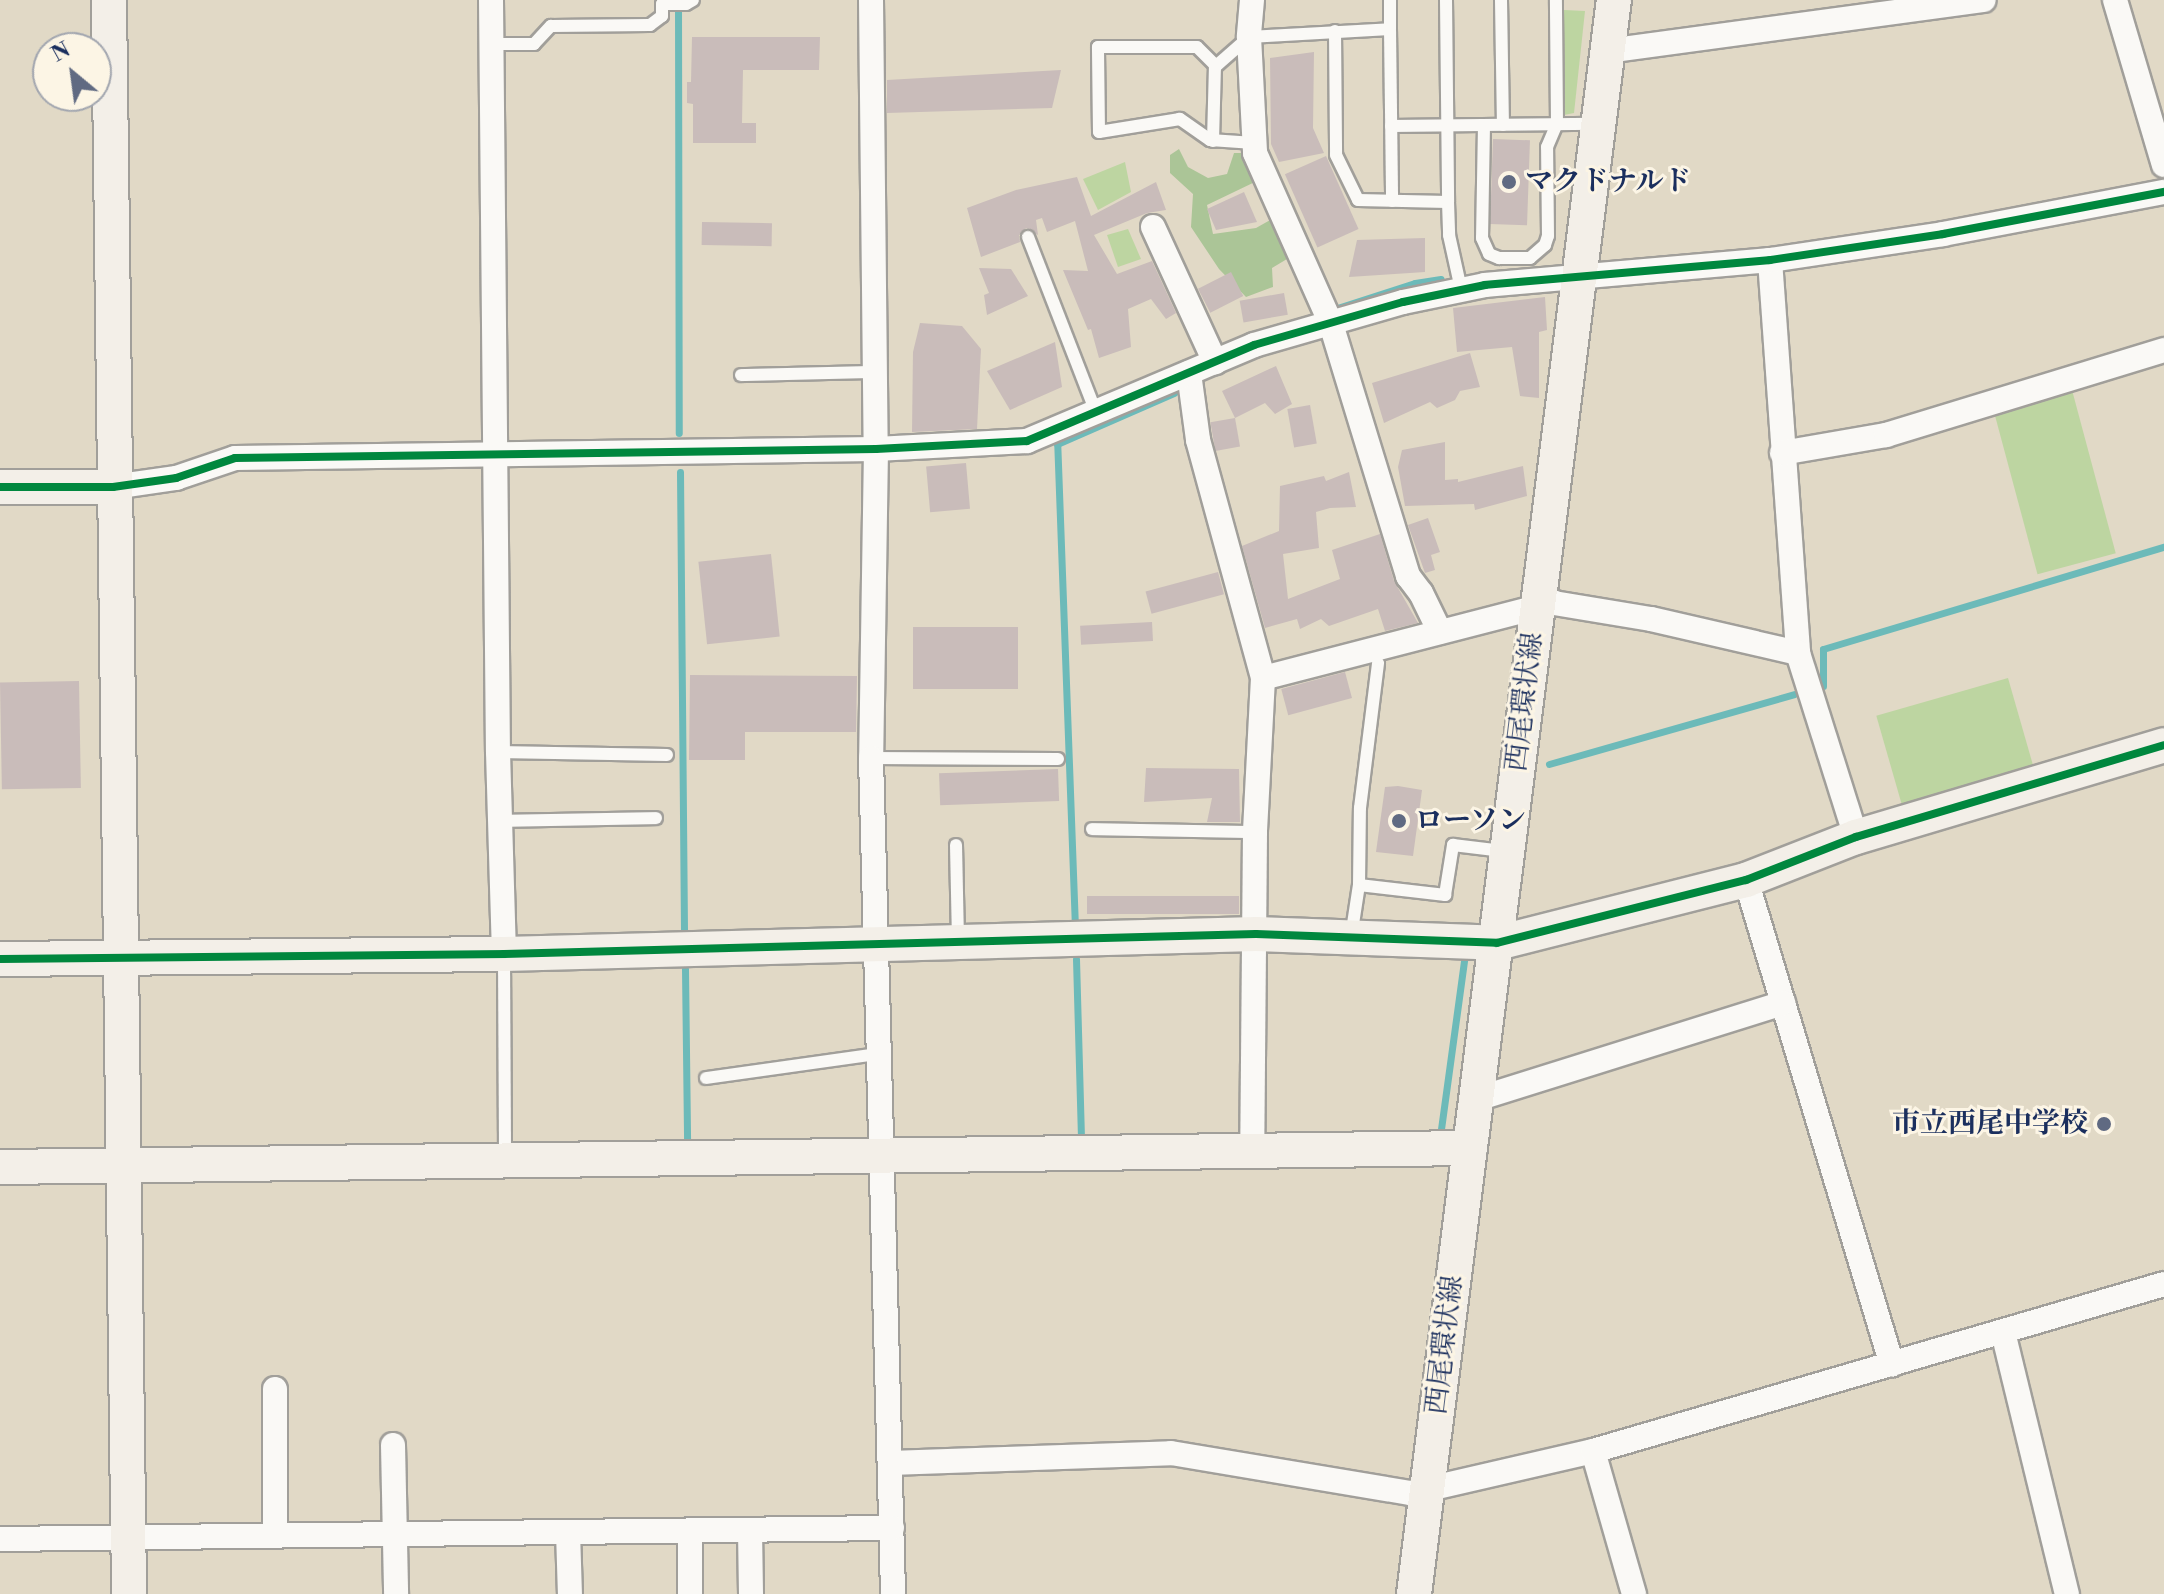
<!DOCTYPE html>
<meta charset="utf-8">
<style>
body{margin:0}
#map{position:relative;width:2164px;height:1594px;overflow:hidden;background:#e1d9c6;font-family:"Libre Bodoni","Noto Serif JP",serif}
div>[style]{position:absolute}
[style*='--x']{left:calc(var(--x)*1px);top:calc(var(--y)*1px);width:calc(var(--w)*1px);rotate:calc(var(--a)*1deg)}
.green>*{inset:0;background:#bdd5a1;transform-origin:0 0}
.forest>*{inset:0;background:#abc597}
.stream>*{height:7px;margin:-3.5px;padding:0 3.5px;transform-origin:3.5px;border-radius:3.5px;background:#6cbab9}
.building>*{inset:0;background:#c9bcba;transform-origin:0 0}
.roads{filter:drop-shadow(2px 0 #a19f9a) drop-shadow(-2px 0 #a19f9a) drop-shadow(0 2px #a19f9a) drop-shadow(0 -2px #a19f9a)}
.lane>*{height:12px;margin:-6px;padding:0 6px;transform-origin:6px;border-radius:6px;background:#faf9f6}
.street>*{height:24px;margin:-12px;padding:0 12px;transform-origin:12px;border-radius:12px;background:#faf9f6}
.secondary>*{height:34px;margin:-17px;padding:0 17px;transform-origin:17px;border-radius:17px;background:#f3efe8}
.cycleway>*{height:8px;margin:-4px;padding:0 4px;transform-origin:4px;border-radius:4px;background:#00873e}
.dots>*{width:22px;height:22px;translate:-50% -50%;box-sizing:border-box;border:4px solid #fcf5e5;border-radius:50%}
span{translate:-50% -50%;white-space:nowrap;text-align:center;line-height:1.15;-webkit-text-stroke:6px #fcf5e5;paint-order:stroke}
.poi-label{font-size:28px;color:#1b2f5e;font-weight:700}
.left{translate:0 -50%;text-align:left}
.right{translate:-100% -50%;text-align:right}
.street-label{font-size:28px;color:#1b2f5e}
.north{position:absolute;left:32px;top:32px;width:80px;height:80px;box-sizing:border-box;background:#fcf5e5;border:2px solid #a2a6af;border-radius:50%;rotate:331deg;font-size:22px;font-weight:700;line-height:32px;text-align:center;color:#1b2f5e}
.north::after{content:'';display:block;margin:auto;width:28px;height:36px;background:#606a82;clip-path:polygon(50% 0,100% 100%,50% 72%,0 100%)}
</style>
<div id="map">
<div class="green">
<i style="clip-path:polygon(1564px 10px,1585px 11px,1574px 113px,1564px 115px)"></i>
<i style="clip-path:polygon(1125px 162px,1131px 192px,1098px 210px,1083px 179px)"></i>
<i style="clip-path:polygon(1128px 229px,1141px 259px,1118px 267px,1107px 235px)"></i>
<i style="left:2072px;top:390px;width:169px;height:81px;rotate:75deg"></i>
<i style="left:2008px;top:678px;width:94px;height:137px;rotate:74deg"></i>
</div>
<div class="forest">
<i style="clip-path:polygon(1179px 149px,1188px 167px,1208px 178px,1227px 174px,1234px 153px,1251px 153px,1259px 180px,1207px 205px,1213px 234px,1256px 228px,1274px 218px,1292px 256px,1272px 268px,1273px 287px,1246px 297px,1219px 269px,1191px 227px,1193px 194px,1170px 173px,1170px 155px)"></i>
</div>
<div class="stream">
<i style="--x:678;--y:2;--w:431;--a:89.9"></i>
<i style="--x:1328;--y:311;--w:91;--a:-17.8"></i>
<i style="--x:1415;--y:283;--w:26;--a:-9"></i>
<i style="--x:680;--y:472;--w:458;--a:89.5"></i>
<i style="--x:1823;--y:686;--w:37;--a:-90"></i>
<i style="--x:1823;--y:649;--w:356;--a:-16.7"></i>
<i style="--x:1549;--y:764;--w:255;--a:-15.9"></i>
<i style="--x:1075;--y:928;--w:484;--a:-92.1"></i>
<i style="--x:1057;--y:444;--w:128;--a:-23.6"></i>
<i style="--x:1076;--y:959;--w:175;--a:88.4"></i>
<i style="--x:685;--y:969;--w:170;--a:89.3"></i>
<i style="--x:1441;--y:1129;--w:170;--a:-82.2"></i>
</div>
<div class="building">
<i style="clip-path:polygon(692px 37px,820px 37px,819px 70px,743px 70px,742px 123px,756px 123px,756px 143px,693px 143px,693px 104px,687px 103px,687px 82px,691px 82px)"></i>
<i style="clip-path:polygon(1314px 52px,1313px 128px,1324px 153px,1279px 162px,1271px 144px,1270px 58px)"></i>
<i style="clip-path:polygon(1061px 70px,1052px 108px,887px 113px,887px 80px)"></i>
<i style="left:1493px;top:139px;width:37px;height:85px;rotate:2deg"></i>
<i style="left:1326px;top:156px;width:80px;height:45px;rotate:66deg"></i>
<i style="clip-path:polygon(1077px 177px,1091px 216px,1156px 182px,1166px 210px,1147px 213px,1094px 235px,1117px 274px,1152px 261px,1176px 313px,1166px 319px,1151px 299px,1128px 309px,1131px 347px,1099px 358px,1091px 329px,1088px 330px,1063px 270px,1088px 271px,1075px 221px,1047px 232px,1042px 218px,1036px 220px,1038px 235px,1026px 228px,1019px 235px,1020px 242px,981px 257px,967px 208px,1016px 190px)"></i>
<i style="clip-path:polygon(1244px 192px,1257px 222px,1216px 230px,1207px 209px)"></i>
<i style="left:702px;top:222px;width:70px;height:23px;rotate:1deg"></i>
<i style="clip-path:polygon(1425px 238px,1425px 272px,1349px 277px,1357px 240px)"></i>
<i style="clip-path:polygon(979px 268px,1011px 269px,1028px 296px,987px 315px,984px 295px,989px 293px)"></i>
<i style="left:1231px;top:272px;width:27px;height:37px;rotate:63deg"></i>
<i style="left:1284px;top:293px;width:22px;height:45px;rotate:80deg"></i>
<i style="clip-path:polygon(1545px 297px,1547px 330px,1539px 332px,1539px 398px,1520px 396px,1512px 347px,1457px 352px,1453px 308px)"></i>
<i style="clip-path:polygon(920px 323px,962px 326px,981px 349px,977px 429px,912px 432px,913px 352px)"></i>
<i style="clip-path:polygon(1055px 342px,1062px 387px,1010px 410px,987px 371px)"></i>
<i style="clip-path:polygon(1470px 353px,1480px 387px,1460px 391px,1455px 400px,1437px 408px,1430px 402px,1384px 423px,1372px 383px)"></i>
<i style="clip-path:polygon(1276px 366px,1292px 404px,1275px 414px,1265px 403px,1235px 418px,1222px 391px)"></i>
<i style="left:1310px;top:405px;width:39px;height:23px;rotate:80deg"></i>
<i style="left:1235px;top:418px;width:29px;height:25px;rotate:80deg"></i>
<i style="clip-path:polygon(1445px 442px,1445px 480px,1458px 479px,1458px 482px,1523px 466px,1527px 496px,1475px 510px,1474px 504px,1405px 506px,1398px 467px,1402px 450px)"></i>
<i style="left:966px;top:463px;width:46px;height:40px;rotate:85deg"></i>
<i style="clip-path:polygon(1349px 472px,1356px 507px,1330px 508px,1316px 512px,1319px 548px,1283px 554px,1288px 599px,1340px 579px,1332px 550px,1380px 534px,1394px 581px,1418px 623px,1385px 631px,1378px 609px,1329px 626px,1321px 619px,1300px 629px,1297px 619px,1265px 628px,1242px 546px,1279px 531px,1280px 486px,1324px 476px,1326px 481px)"></i>
<i style="clip-path:polygon(1428px 518px,1440px 552px,1431px 555px,1435px 570px,1425px 573px,1408px 525px)"></i>
<i style="left:771px;top:554px;width:83px;height:73px;rotate:84deg"></i>
<i style="left:1218px;top:572px;width:23px;height:75px;rotate:75deg"></i>
<i style="left:1152px;top:622px;width:19px;height:72px;rotate:87deg"></i>
<i style="left:1018px;top:627px;width:62px;height:105px;rotate:90deg"></i>
<i style="left:1345px;top:672px;width:27px;height:66px;rotate:75deg"></i>
<i style="clip-path:polygon(690px 675px,857px 676px,856px 732px,745px 732px,745px 760px,689px 760px)"></i>
<i style="left:79px;top:681px;width:107px;height:79px;rotate:89deg"></i>
<i style="clip-path:polygon(1146px 768px,1239px 769px,1240px 822px,1207px 822px,1212px 798px,1144px 802px)"></i>
<i style="left:1058px;top:769px;width:32px;height:119px;rotate:88deg"></i>
<i style="clip-path:polygon(1398px 786px,1422px 790px,1413px 856px,1376px 852px,1385px 787px)"></i>
<i style="left:1239px;top:896px;width:18px;height:152px;rotate:90deg"></i>
</div>
<div class="roads">
<div class="lane">
<i style="--x:1446;--y:0;--w:202;--a:89.4"></i>
<i style="--x:1501;--y:0;--w:125;--a:89.1"></i>
<i style="--x:1390;--y:29;--w:172;--a:89.3"></i>
<i style="--x:1335;--y:31;--w:124;--a:89.5"></i>
<i style="--x:1336;--y:155;--w:50;--a:63.9"></i>
<i style="--x:1358;--y:200;--w:90;--a:1.3"></i>
<i style="--x:1448;--y:202;--w:33;--a:88"></i>
<i style="--x:1449;--y:235;--w:55;--a:77.5"></i>
<i style="--x:492;--y:44;--w:42;--a:0"></i>
<i style="--x:534;--y:44;--w:25;--a:-47"></i>
<i style="--x:551;--y:26;--w:99;--a:-0.6"></i>
<i style="--x:650;--y:25;--w:15;--a:-37"></i>
<i style="--x:662;--y:16;--w:12;--a:-90"></i>
<i style="--x:662;--y:4;--w:24;--a:0"></i>
<i style="--x:686;--y:4;--w:8;--a:-30"></i>
<i style="--x:1484;--y:125;--w:113;--a:91"></i>
<i style="--x:1482;--y:238;--w:17;--a:66"></i>
<i style="--x:1489;--y:254;--w:11;--a:22"></i>
<i style="--x:1499;--y:258;--w:31;--a:0"></i>
<i style="--x:1530;--y:258;--w:20;--a:-41"></i>
<i style="--x:1545;--y:245;--w:9;--a:-72"></i>
<i style="--x:1548;--y:236;--w:89;--a:-90.6"></i>
<i style="--x:1547;--y:147;--w:25;--a:-67"></i>
<i style="--x:1557;--y:124;--w:124;--a:-90.5"></i>
<i style="--x:1391;--y:126;--w:205;--a:-0.6"></i>
<i style="--x:1213;--y:141;--w:75;--a:-88.5"></i>
<i style="--x:1254;--y:143;--w:44;--a:-176.1"></i>
<i style="--x:1210;--y:140;--w:37;--a:-145"></i>
<i style="--x:1180;--y:119;--w:82;--a:170.9"></i>
<i style="--x:1099;--y:132;--w:85;--a:-90.7"></i>
<i style="--x:1098;--y:47;--w:99;--a:0"></i>
<i style="--x:1197;--y:47;--w:27;--a:45"></i>
<i style="--x:1216;--y:66;--w:44;--a:-41.3"></i>
<i style="--x:1249;--y:37;--w:141;--a:-3.2"></i>
<i style="--x:1390;--y:29;--w:29;--a:-90"></i>
<i style="--x:1028;--y:237;--w:188;--a:68.8"></i>
<i style="--x:741;--y:375;--w:134;--a:-1.3"></i>
<i style="--x:498;--y:752;--w:169;--a:1"></i>
<i style="--x:871;--y:758;--w:187;--a:0.3"></i>
<i style="--x:501;--y:821;--w:155;--a:-1.1"></i>
<i style="--x:1092;--y:829;--w:163;--a:1.1"></i>
<i style="--x:956;--y:845;--w:95;--a:88.8"></i>
<i style="--x:1359;--y:885;--w:77;--a:-89.3"></i>
<i style="--x:1360;--y:808;--w:146;--a:-82.9"></i>
<i style="--x:1351;--y:937;--w:53;--a:-81.3"></i>
<i style="--x:1359;--y:885;--w:87;--a:6.6"></i>
<i style="--x:1445;--y:895;--w:51;--a:-80.9"></i>
<i style="--x:1453;--y:845;--w:50;--a:6.8"></i>
<i style="--x:504;--y:957;--w:201;--a:89.7"></i>
<i style="--x:706;--y:1078;--w:173;--a:-8"></i>
</div>
<div class="street">
<i style="--x:491;--y:0;--w:752;--a:89.47"></i>
<i style="--x:498;--y:752;--w:202;--a:88.3"></i>
<i style="--x:871;--y:0;--w:449;--a:89.4"></i>
<i style="--x:876;--y:449;--w:309;--a:90.9"></i>
<i style="--x:871;--y:758;--w:836;--a:88.49"></i>
<i style="--x:1252;--y:0;--w:37;--a:95"></i>
<i style="--x:1249;--y:37;--w:116;--a:87"></i>
<i style="--x:1255;--y:153;--w:187;--a:66"></i>
<i style="--x:1331;--y:324;--w:264;--a:73"></i>
<i style="--x:1408;--y:576;--w:21;--a:53"></i>
<i style="--x:1421;--y:593;--w:43;--a:64"></i>
<i style="--x:2115;--y:0;--w:172;--a:73.5"></i>
<i style="--x:1607;--y:51;--w:380;--a:-7.7"></i>
<i style="--x:1153;--y:227;--w:149;--a:65.3"></i>
<i style="--x:1770;--y:260;--w:394;--a:85.9"></i>
<i style="--x:1798;--y:653;--w:193;--a:72.5"></i>
<i style="--x:1189;--y:373;--w:68;--a:82.3"></i>
<i style="--x:1198;--y:440;--w:247;--a:74.7"></i>
<i style="--x:1263;--y:678;--w:154;--a:93"></i>
<i style="--x:1255;--y:832;--w:319;--a:90.5"></i>
<i style="--x:1782;--y:453;--w:106;--a:-9.8"></i>
<i style="--x:1886;--y:435;--w:291;--a:-17"></i>
<i style="--x:113;--y:487;--w:64;--a:-8.1"></i>
<i style="--x:176;--y:478;--w:62;--a:-18.7"></i>
<i style="--x:235;--y:458;--w:641;--a:-0.8"></i>
<i style="--x:876;--y:449;--w:151;--a:-3"></i>
<i style="--x:1027;--y:441;--w:246;--a:-22.9"></i>
<i style="--x:1254;--y:345;--w:155;--a:-16.1"></i>
<i style="--x:1403;--y:302;--w:84;--a:-11.7"></i>
<i style="--x:1485;--y:285;--w:286;--a:-5"></i>
<i style="--x:1770;--y:260;--w:175;--a:-8.5"></i>
<i style="--x:1943;--y:234;--w:225;--a:-10.8"></i>
<i style="--x:1263;--y:678;--w:301;--a:-14.5"></i>
<i style="--x:1554;--y:603;--w:98;--a:9.4"></i>
<i style="--x:1651;--y:619;--w:151;--a:13"></i>
<i style="--x:1746;--y:880;--w:506;--a:73.25"></i>
<i style="--x:1477;--y:1099;--w:321;--a:-17.4"></i>
<i style="--x:2003;--y:1332;--w:270;--a:76.3"></i>
<i style="--x:275;--y:1389;--w:146;--a:90"></i>
<i style="--x:393;--y:1445;--w:149;--a:88.8"></i>
<i style="--x:1593;--y:1451;--w:149;--a:74"></i>
<i style="--x:890;--y:1463;--w:281;--a:-2"></i>
<i style="--x:1171;--y:1453;--w:243;--a:9.5"></i>
<i style="--x:1411;--y:1493;--w:187;--a:-13"></i>
<i style="--x:1593;--y:1451;--w:595;--a:-16.3"></i>
<i style="--x:690;--y:1530;--w:64;--a:90"></i>
<i style="--x:750;--y:1530;--w:64;--a:89.1"></i>
<i style="--x:568;--y:1532;--w:62;--a:88.2"></i>
<i style="--x:0;--y:1539;--w:892;--a:-0.71"></i>
</div>
<div class="secondary">
<i style="--x:109;--y:0;--w:1594;--a:89.28"></i>
<i style="--x:0;--y:487;--w:113;--a:0"></i>
<i style="--x:0;--y:959;--w:504;--a:-0.57"></i>
<i style="--x:504;--y:954;--w:752;--a:-1.52"></i>
<i style="--x:1256;--y:934;--w:241;--a:2.1"></i>
<i style="--x:1497;--y:943;--w:257;--a:-14.2"></i>
<i style="--x:1746;--y:880;--w:118;--a:-21.4"></i>
<i style="--x:1856;--y:837;--w:321;--a:-16.6"></i>
<i style="--x:0;--y:1167;--w:1470;--a:-0.74"></i>
<i style="--x:1414;--y:1594;--w:1606;--a:-82.85"></i>
</div>
</div>
<div class="cycleway">
<i style="--x:0;--y:487;--w:113;--a:0"></i>
<i style="--x:113;--y:487;--w:64;--a:-8.1"></i>
<i style="--x:176;--y:478;--w:62;--a:-18.7"></i>
<i style="--x:235;--y:458;--w:641;--a:-0.8"></i>
<i style="--x:876;--y:449;--w:151;--a:-3"></i>
<i style="--x:1027;--y:441;--w:246;--a:-22.9"></i>
<i style="--x:1254;--y:345;--w:155;--a:-16.1"></i>
<i style="--x:1403;--y:302;--w:84;--a:-11.7"></i>
<i style="--x:1485;--y:285;--w:286;--a:-5"></i>
<i style="--x:1770;--y:260;--w:175;--a:-8.5"></i>
<i style="--x:1943;--y:234;--w:225;--a:-10.8"></i>
<i style="--x:0;--y:959;--w:504;--a:-0.57"></i>
<i style="--x:504;--y:954;--w:752;--a:-1.52"></i>
<i style="--x:1256;--y:934;--w:241;--a:2.1"></i>
<i style="--x:1497;--y:943;--w:257;--a:-14.2"></i>
<i style="--x:1746;--y:880;--w:118;--a:-21.4"></i>
<i style="--x:1856;--y:837;--w:321;--a:-16.6"></i>
</div>
<div class="dots">
<i style="left:1509px;top:182px;background:#606a82"></i>
<i style="left:1399px;top:821px;background:#606a82"></i>
<i style="left:2104px;top:1124px;background:#606a82"></i>
</div>
<div class="poi-label">
<span class="left" style="left:1525px;top:182px">マクドナルド</span>
<span class="left" style="left:1415px;top:821px">ローソン</span>
<span class="right" style="left:2088px;top:1124px">市立西尾中学校</span>
</div>
<div class="street-label">
<span style="left:1525px;top:702px;rotate:-83deg">西尾環状線</span>
<span style="left:1445px;top:1345px;rotate:-83deg">西尾環状線</span>
</div>
<div class="north">N</div>
</div>
